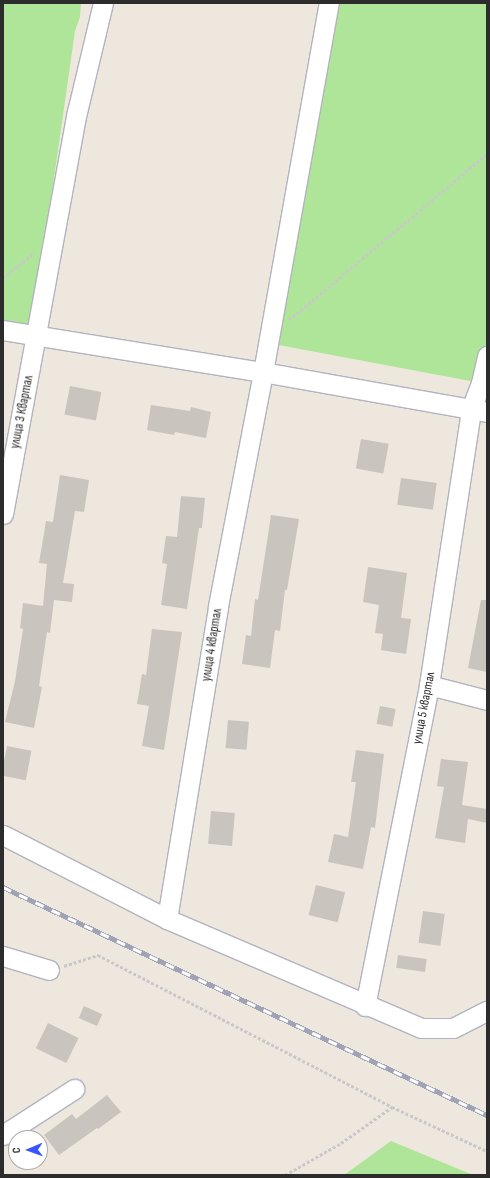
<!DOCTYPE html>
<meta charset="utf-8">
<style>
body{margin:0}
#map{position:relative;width:490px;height:1178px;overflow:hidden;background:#eee7dd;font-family:"Sofia Sans Condensed",sans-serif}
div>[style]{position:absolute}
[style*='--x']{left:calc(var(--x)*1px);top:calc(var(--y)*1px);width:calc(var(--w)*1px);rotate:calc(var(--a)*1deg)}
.green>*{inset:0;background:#afe599}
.building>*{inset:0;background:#c9c4bd;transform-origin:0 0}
.path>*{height:2.5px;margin-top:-1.25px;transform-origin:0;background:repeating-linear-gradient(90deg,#c8c8c8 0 3px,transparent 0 5px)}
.roads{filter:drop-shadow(1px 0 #b2b3bf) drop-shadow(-1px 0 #b2b3bf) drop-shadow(0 1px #b2b3bf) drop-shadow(0 -1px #b2b3bf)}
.minor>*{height:19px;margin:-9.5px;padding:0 9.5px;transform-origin:9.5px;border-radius:9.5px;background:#fff}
.rail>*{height:4.5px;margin-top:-2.25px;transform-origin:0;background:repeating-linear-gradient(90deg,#fff 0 9px,#a0a2b6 0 18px);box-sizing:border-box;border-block:1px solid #a0a2b6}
span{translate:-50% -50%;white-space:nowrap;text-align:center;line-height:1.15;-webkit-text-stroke:3px #fff;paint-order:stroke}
.street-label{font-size:13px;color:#2c2c2c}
.frame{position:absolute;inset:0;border:4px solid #2c2c2c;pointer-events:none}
.north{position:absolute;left:8px;top:1130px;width:40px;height:40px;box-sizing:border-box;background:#fff;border:1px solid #ababab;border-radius:50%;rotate:268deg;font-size:11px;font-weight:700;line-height:16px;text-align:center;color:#2c2c2c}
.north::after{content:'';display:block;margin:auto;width:14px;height:18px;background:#3955ff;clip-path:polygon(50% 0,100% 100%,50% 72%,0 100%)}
</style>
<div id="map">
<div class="green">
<i style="clip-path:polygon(3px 3px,81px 3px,80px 17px,75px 31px,47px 227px,35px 332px,3px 329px)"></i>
<i style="clip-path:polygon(329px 3px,487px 3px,487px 378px,481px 383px,268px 343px)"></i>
<i style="clip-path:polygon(391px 1141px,473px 1175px,344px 1175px)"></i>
</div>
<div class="building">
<i style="left:70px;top:386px;width:32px;height:29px;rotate:11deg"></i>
<i style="clip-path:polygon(151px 405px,190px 411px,191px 407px,211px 412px,206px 438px,175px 432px,174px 435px,147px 430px)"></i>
<i style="left:361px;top:439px;width:28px;height:30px;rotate:10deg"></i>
<i style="clip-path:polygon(60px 475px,89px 480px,84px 512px,75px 511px,63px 583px,74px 584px,72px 602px,54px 600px,50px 633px,47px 632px,39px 686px,42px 687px,34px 728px,5px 722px,15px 681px,23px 629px,20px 628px,23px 603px,43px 606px,47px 564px,39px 563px,46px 521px,53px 522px)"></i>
<i style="left:401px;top:478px;width:36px;height:27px;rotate:8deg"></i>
<i style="clip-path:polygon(181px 496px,205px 498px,202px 528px,199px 528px,187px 609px,161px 605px,167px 564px,162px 563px,166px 536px,177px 537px)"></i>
<i style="clip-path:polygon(271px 515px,299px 519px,287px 590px,285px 590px,280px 631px,275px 630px,270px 668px,242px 664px,246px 635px,251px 636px,255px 599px,258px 600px)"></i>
<i style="clip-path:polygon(368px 567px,407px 573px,401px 618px,411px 619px,406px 654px,381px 650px,383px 634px,375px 633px,379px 605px,363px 602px)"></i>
<i style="clip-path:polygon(481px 600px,487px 600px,487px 672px,468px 668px)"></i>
<i style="clip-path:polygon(152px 629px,182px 632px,164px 750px,142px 746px,149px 706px,137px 704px,142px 674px,146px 675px)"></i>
<i style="left:380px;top:706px;width:16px;height:18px;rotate:11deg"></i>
<i style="left:228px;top:720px;width:21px;height:28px;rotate:5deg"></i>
<i style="left:7px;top:746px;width:25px;height:30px;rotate:11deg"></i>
<i style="clip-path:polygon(356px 750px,384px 754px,375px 828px,371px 827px,363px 869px,328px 862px,334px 834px,348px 837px,356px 782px,351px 782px)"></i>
<i style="clip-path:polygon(441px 759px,468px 762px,462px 805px,487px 809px,487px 823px,468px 819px,465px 843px,435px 838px,444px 787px,437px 786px)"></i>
<i style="left:211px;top:811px;width:24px;height:33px;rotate:5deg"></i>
<i style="left:316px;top:885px;width:30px;height:31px;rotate:14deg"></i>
<i style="left:423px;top:911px;width:22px;height:32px;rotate:8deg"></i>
<i style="left:398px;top:955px;width:29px;height:13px;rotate:8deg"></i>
<i style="left:84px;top:1006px;width:20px;height:13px;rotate:24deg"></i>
<i style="left:48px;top:1023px;width:34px;height:28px;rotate:26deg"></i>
<i style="clip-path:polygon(107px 1095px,121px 1112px,98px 1129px,97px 1128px,59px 1155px,44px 1135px,72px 1114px,76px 1119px)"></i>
</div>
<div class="path">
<i style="--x:3;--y:278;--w:40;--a:-39"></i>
<i style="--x:289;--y:320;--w:258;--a:-40"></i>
<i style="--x:64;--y:966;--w:36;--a:-18"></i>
<i style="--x:98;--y:955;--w:331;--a:27.3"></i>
<i style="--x:392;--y:1107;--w:105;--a:24.9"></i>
<i style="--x:285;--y:1175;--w:64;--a:-29.7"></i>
<i style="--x:341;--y:1143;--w:62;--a:-35.2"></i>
</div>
<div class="roads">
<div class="minor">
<i style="--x:3;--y:330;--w:263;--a:9.2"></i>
<i style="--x:263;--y:372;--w:228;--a:10.1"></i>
<i style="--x:3;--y:514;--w:409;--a:-79.6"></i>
<i style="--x:77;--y:112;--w:112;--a:-76.6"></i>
<i style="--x:429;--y:685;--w:60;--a:14.5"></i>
<i style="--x:3;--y:835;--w:184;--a:27.1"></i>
<i style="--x:167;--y:919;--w:276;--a:23.2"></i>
<i style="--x:421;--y:1028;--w:32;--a:0"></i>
<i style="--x:453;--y:1028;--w:38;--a:-27"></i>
<i style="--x:167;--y:919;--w:317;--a:-80.7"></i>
<i style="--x:218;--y:606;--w:238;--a:-79.1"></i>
<i style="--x:263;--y:372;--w:375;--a:-79.9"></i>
<i style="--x:3;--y:956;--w:48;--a:16.9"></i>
<i style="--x:365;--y:1006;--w:327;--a:-78.7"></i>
<i style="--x:429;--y:685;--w:279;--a:-81.3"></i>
<i style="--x:471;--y:409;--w:28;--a:-69"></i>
<i style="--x:481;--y:383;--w:28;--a:-77"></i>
<i style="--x:3;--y:1135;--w:85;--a:-32.9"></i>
</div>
</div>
<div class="rail">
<i style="--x:3;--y:887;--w:535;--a:25.22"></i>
</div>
<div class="street-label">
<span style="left:22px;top:412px;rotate:-79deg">улица 3 Квартал</span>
<span style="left:212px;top:645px;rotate:-81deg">улица 4 квартал</span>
<span style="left:424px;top:708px;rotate:-79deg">улица 5 квартал</span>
</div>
<div class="frame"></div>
<div class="north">С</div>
</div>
